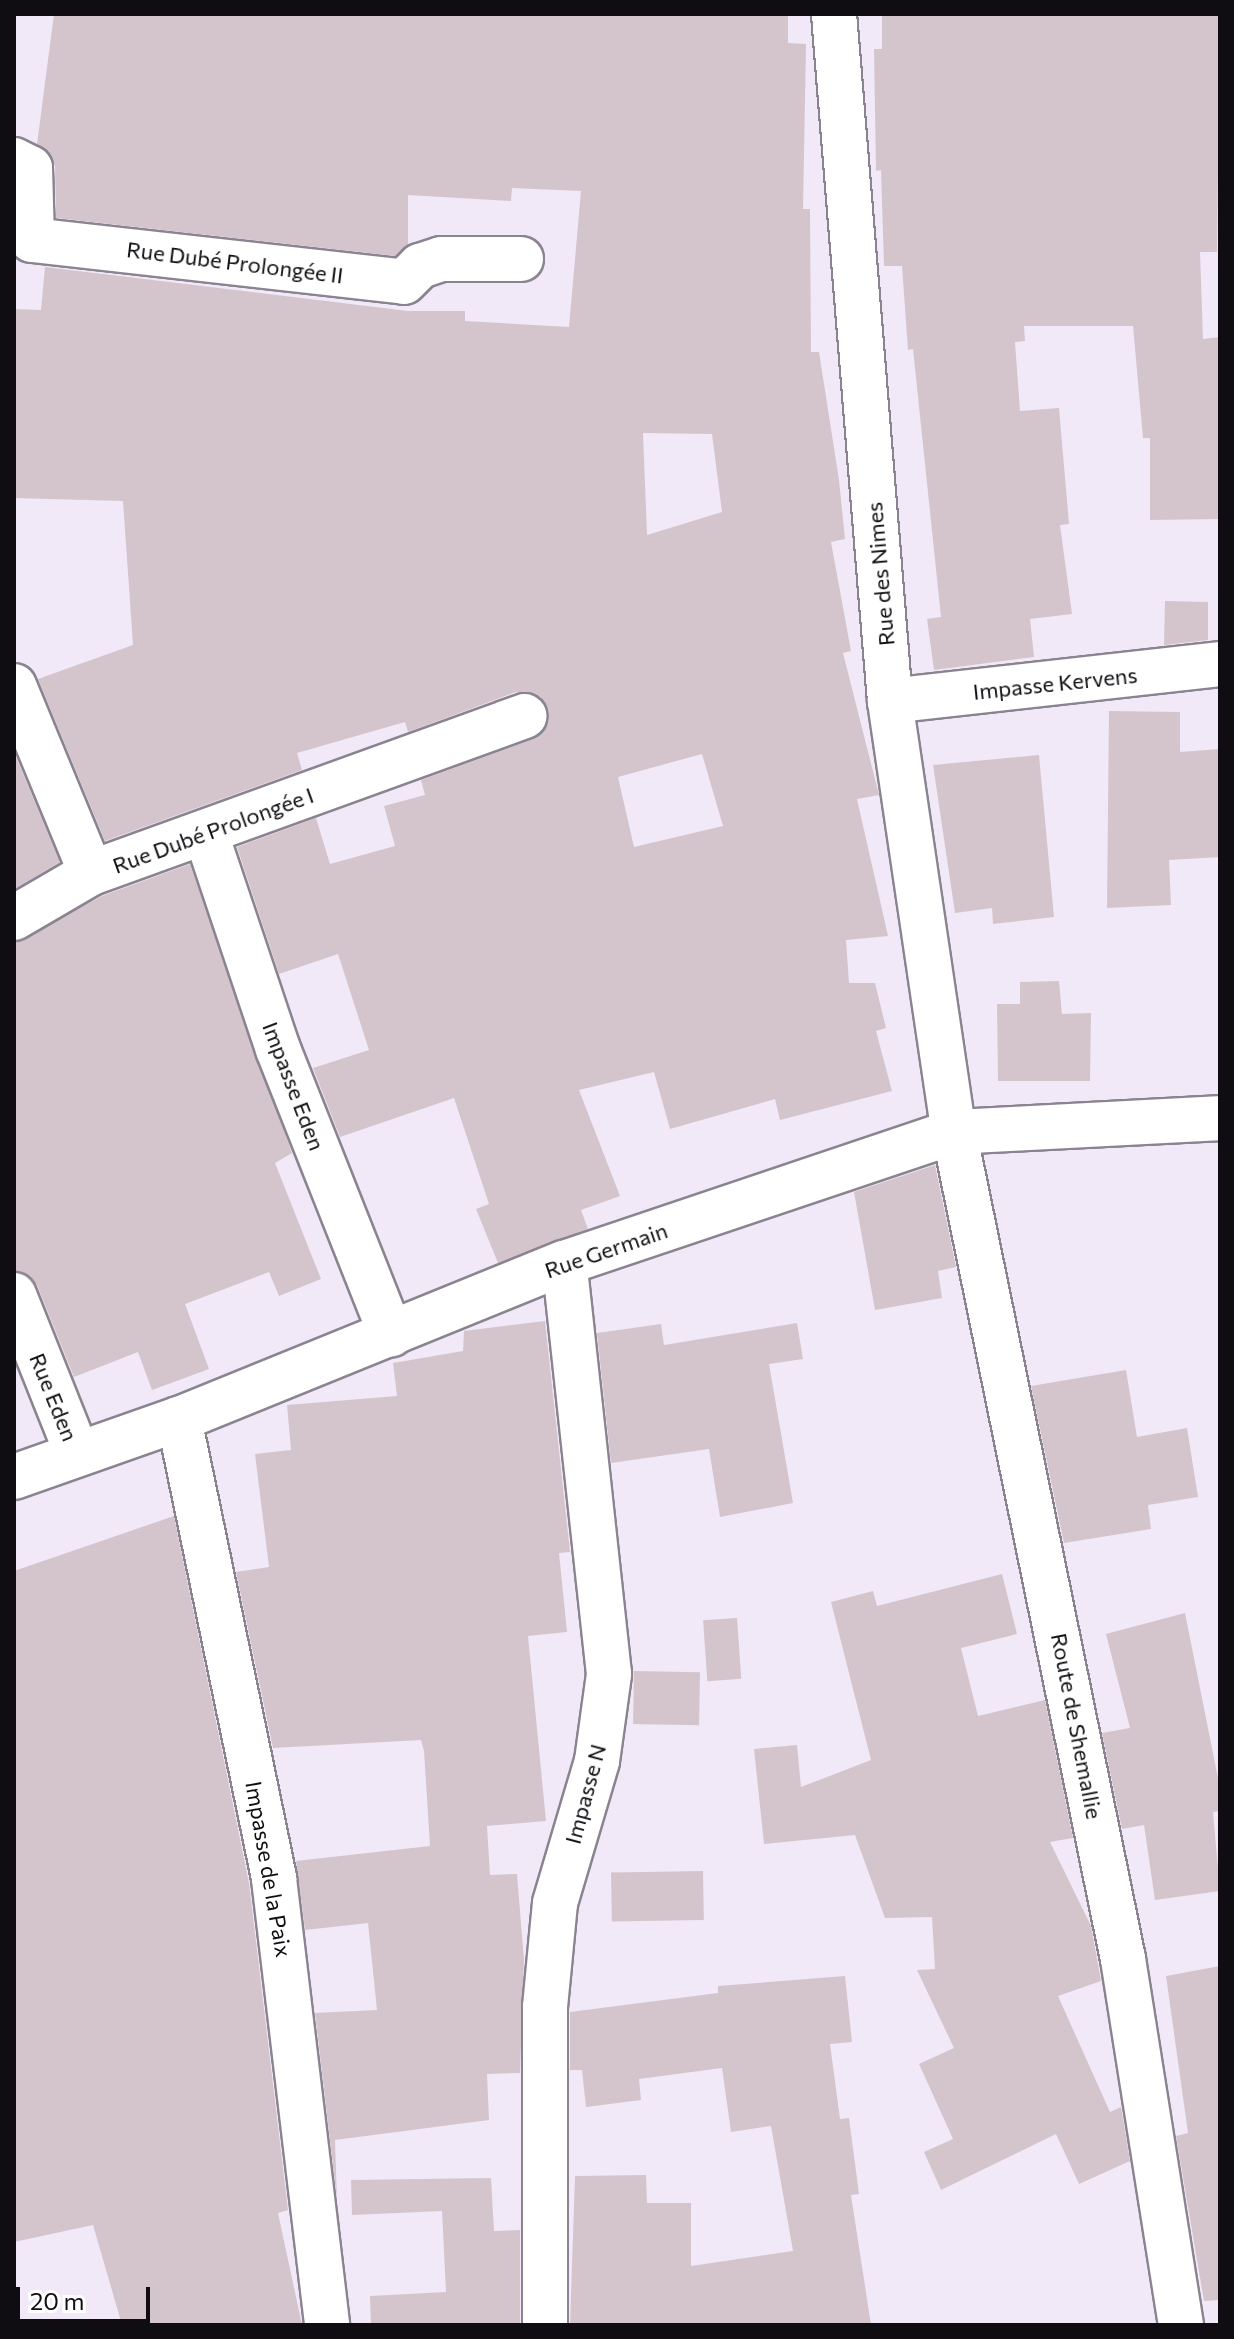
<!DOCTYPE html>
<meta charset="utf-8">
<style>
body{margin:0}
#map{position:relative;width:1234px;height:2339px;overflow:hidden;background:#f1e9f7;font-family:Commissioner,sans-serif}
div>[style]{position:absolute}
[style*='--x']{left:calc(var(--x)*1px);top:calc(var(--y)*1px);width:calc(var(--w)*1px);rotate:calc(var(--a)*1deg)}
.building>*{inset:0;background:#d4c5cd;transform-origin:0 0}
.roads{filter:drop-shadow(2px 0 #8b8490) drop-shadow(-2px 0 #8b8490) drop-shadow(0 2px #8b8490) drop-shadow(0 -2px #8b8490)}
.minor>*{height:44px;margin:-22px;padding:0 22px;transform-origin:22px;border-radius:22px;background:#fff}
span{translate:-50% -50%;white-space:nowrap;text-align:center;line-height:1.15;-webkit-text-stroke:6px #fff;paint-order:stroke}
.street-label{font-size:22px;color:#0f0d11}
.frame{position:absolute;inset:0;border:16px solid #0f0d11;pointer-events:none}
.scale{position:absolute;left:16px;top:2287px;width:134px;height:36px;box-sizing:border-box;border:4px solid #0f0d11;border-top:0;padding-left:10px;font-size:24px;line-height:28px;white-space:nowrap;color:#0f0d11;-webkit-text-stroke:6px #fff;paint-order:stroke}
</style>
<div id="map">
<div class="building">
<i style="clip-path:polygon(evenodd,54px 14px,788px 14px,788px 43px,806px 44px,803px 209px,810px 209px,811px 352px,819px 352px,839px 480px,845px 539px,831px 542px,851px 651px,843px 653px,879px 795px,857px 799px,888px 936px,846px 940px,849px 983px,875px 983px,886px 1028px,876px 1031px,892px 1091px,780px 1120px,775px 1099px,670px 1129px,654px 1072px,579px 1090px,620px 1196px,581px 1210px,588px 1229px,498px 1263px,476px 1209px,489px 1204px,454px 1098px,340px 1137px,313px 1068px,369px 1050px,338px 954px,279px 974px,237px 847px,316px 818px,330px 864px,395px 846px,384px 806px,425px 795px,421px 780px,533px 739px,548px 721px,541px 697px,516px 692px,408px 732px,405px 722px,297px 753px,302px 770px,105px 841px,38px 679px,133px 645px,123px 501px,14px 498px,14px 309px,41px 310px,45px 267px,408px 311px,465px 311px,465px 321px,569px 327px,581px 191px,512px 188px,511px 201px,408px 195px,408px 245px,395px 256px,56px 218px,55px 166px,37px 144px,54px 14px,643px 433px,712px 434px,722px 512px,647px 535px,643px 433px,54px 14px,702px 754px,723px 826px,634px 847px,618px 777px,702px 754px)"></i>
<i style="clip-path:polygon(882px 14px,1220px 14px,1217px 252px,1200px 252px,1203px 339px,1220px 337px,1220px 519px,1150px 520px,1150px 438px,1143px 438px,1133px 326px,1024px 326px,1025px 341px,1015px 342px,1020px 411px,1059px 408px,1069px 524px,1060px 525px,1072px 614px,1030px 619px,1034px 657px,934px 670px,927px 619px,941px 617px,913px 349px,908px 350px,902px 266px,884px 266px,881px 170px,876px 171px,874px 49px,882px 49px)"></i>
<i style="clip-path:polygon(1165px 601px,1208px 602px,1208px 640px,1164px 645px)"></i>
<i style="clip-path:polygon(1109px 711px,1180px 712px,1180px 752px,1220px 749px,1220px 857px,1169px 860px,1171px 905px,1107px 908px)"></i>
<i style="clip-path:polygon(14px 752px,60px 862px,14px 889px)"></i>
<i style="clip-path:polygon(1039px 755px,1054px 917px,993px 924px,992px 908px,955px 913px,933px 765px)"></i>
<i style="clip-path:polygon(190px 864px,292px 1153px,275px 1163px,321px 1279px,279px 1296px,269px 1272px,185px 1304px,209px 1369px,152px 1390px,138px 1352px,74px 1377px,37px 1285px,14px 1271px,14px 943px,102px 896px)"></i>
<i style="clip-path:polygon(1059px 981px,1062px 1014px,1091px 1013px,1090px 1081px,998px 1081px,997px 1004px,1020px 1004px,1020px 982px)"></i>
<i style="clip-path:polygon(935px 1165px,956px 1267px,938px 1271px,942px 1298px,875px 1310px,854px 1192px)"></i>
<i style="clip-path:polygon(545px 1321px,570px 1552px,559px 1553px,567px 1632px,528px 1636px,546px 1821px,487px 1826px,490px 1875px,517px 1874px,524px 1960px,520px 2073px,487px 2074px,489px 2120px,335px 2140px,337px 2200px,315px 2013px,377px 2010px,368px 1923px,305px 1930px,296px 1861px,430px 1846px,424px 1751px,421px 1740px,273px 1748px,236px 1572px,269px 1567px,255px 1454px,291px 1450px,287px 1405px,397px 1396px,393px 1363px,463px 1351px,464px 1331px)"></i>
<i style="clip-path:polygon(797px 1323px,803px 1359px,769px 1364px,793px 1503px,720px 1517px,709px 1449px,611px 1463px,597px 1333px,661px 1324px,664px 1345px)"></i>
<i style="clip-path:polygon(1126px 1370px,1137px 1437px,1187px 1428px,1198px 1497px,1148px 1505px,1151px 1529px,1064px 1543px,1031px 1386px)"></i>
<i style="clip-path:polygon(174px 1516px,249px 1883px,288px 2210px,278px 2213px,302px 2325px,122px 2325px,93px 2225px,14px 2242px,14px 1571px)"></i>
<i style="clip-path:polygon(1002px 1574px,1017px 1634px,961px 1648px,978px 1716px,1045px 1700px,1073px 1838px,1050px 1842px,1091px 1926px,1101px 1981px,1058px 1996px,1110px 2112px,1121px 2107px,1130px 2161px,1079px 2184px,1056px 2134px,941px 2190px,924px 2152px,953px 2139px,919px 2064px,954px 2048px,917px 1970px,935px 1969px,932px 1917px,885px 1918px,855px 1835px,764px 1844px,754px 1749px,797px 1745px,801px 1787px,871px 1760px,831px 1602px,873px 1591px,877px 1606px)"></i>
<i style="clip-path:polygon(1185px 1613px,1220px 1788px,1220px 1811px,1213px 1812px,1220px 1891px,1155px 1900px,1144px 1825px,1122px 1829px,1102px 1733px,1130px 1728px,1106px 1634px)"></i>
<i style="left:737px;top:1618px;width:61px;height:34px;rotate:86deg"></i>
<i style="left:634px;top:1671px;width:66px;height:53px;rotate:1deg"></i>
<i style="left:703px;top:1871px;width:49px;height:92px;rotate:89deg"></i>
<i style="clip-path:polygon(1220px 1966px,1220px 2300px,1204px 2301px,1176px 2136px,1188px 2133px,1166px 1976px)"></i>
<i style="clip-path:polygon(845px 1976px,852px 2042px,830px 2044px,840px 2119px,849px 2118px,859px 2194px,851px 2195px,871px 2325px,570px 2325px,575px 2176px,646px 2175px,647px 2203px,691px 2203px,691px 2266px,793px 2251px,771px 2126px,731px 2132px,722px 2068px,639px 2079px,641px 2100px,586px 2107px,582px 2070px,570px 2070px,570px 2012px,718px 1993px,718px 1986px)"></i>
<i style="clip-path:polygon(491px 2178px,494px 2231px,520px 2230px,520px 2325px,371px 2325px,370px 2296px,446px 2292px,442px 2211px,352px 2215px,351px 2180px)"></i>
</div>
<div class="roads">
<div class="minor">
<i style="--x:834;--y:14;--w:689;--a:85.34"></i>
<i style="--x:890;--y:701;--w:436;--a:81.6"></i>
<i style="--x:954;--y:1132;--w:844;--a:78.45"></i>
<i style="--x:1123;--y:1959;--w:371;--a:81"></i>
<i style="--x:14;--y:160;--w:18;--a:27"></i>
<i style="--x:30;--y:168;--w:72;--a:88.4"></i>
<i style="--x:32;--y:240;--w:374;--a:6.4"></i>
<i style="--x:404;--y:282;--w:23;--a:-45"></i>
<i style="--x:420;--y:266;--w:22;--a:-18"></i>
<i style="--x:441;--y:259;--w:80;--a:0"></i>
<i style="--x:14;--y:686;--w:202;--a:67.6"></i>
<i style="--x:91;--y:873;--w:461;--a:-19.9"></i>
<i style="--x:890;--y:701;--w:332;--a:-6.4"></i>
<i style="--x:206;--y:834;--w:227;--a:71.5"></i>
<i style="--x:278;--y:1049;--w:307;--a:68.4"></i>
<i style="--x:14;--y:918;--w:89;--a:-30.3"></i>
<i style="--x:14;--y:1295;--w:170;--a:68.3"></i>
<i style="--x:179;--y:1419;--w:470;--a:78.3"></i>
<i style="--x:274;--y:1879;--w:449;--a:83.2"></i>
<i style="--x:14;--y:1477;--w:175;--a:-19.4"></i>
<i style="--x:179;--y:1419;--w:415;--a:-22.1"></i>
<i style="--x:564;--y:1263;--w:411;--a:-18.6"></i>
<i style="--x:954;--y:1132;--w:266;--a:-3"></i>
<i style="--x:545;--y:2325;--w:318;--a:-90"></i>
<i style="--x:545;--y:2007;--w:104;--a:-84.5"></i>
<i style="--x:555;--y:1903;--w:148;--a:-73.5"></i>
<i style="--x:597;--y:1761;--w:88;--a:-82.1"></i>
<i style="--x:609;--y:1674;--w:413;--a:-96.2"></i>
</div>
</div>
<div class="street-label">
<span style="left:235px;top:262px;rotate:7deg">Rue Dubé Prolongée II</span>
<span style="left:880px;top:574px;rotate:-95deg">Rue des Nimes</span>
<span style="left:1055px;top:683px;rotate:-6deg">Impasse Kervens</span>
<span style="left:213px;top:830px;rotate:-20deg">Rue Dubé Prolongée I</span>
<span style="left:294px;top:1086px;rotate:69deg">Impasse Eden</span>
<span style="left:606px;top:1250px;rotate:-19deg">Rue Germain</span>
<span style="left:54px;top:1397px;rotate:68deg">Rue Eden</span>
<span style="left:1077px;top:1726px;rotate:79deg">Route de Shemallie</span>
<span style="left:585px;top:1794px;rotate:-75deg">Impasse N</span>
<span style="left:269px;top:1869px;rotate:80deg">Impasse de la Paix</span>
</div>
<div class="frame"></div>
<div class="scale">20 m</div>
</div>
